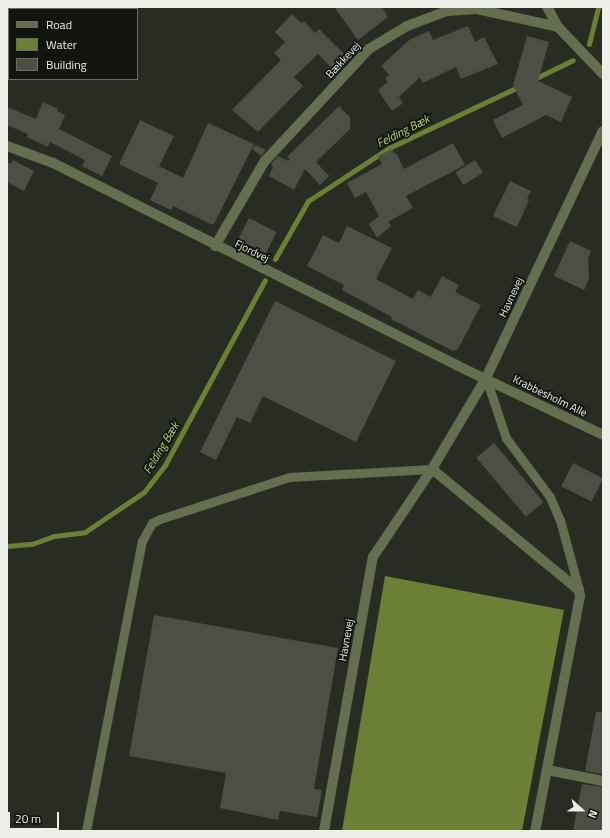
<!DOCTYPE html>
<meta charset="utf-8">
<style>
body{margin:0}
#map{position:relative;width:610px;height:838px;overflow:hidden;background:#292c22;font-family:"Titillium Web",sans-serif}
div>[style]{position:absolute}
[style*='--x']{left:calc(var(--x)*1px);top:calc(var(--y)*1px);width:calc(var(--w)*1px);rotate:calc(var(--a)*1deg)}
.water>*{inset:0;background:#6b8034}
.stream>*{height:5px;margin:-2.5px;padding:0 2.5px;transform-origin:2.5px;border-radius:2.5px;background:#6b8034}
.building>*{inset:0;background:#4b4f44;transform-origin:0 0}
.lane>*{height:9px;margin:-4.5px;padding:0 4.5px;transform-origin:4.5px;border-radius:4.5px;background:#656f50}
.street>*{height:10px;margin:-5px;padding:0 5px;transform-origin:5px;border-radius:5px;background:#656f50}
span{translate:-50% -50%;white-space:nowrap;text-align:center;line-height:1.15;-webkit-text-stroke:3.5px #12140f;paint-order:stroke}
.street-label{font-size:11px;color:#edf0e9}
.water-label{font-size:12px;color:#b7d66e;font-style:italic}
.frame{position:absolute;inset:0;border:8px solid #edf0e9;pointer-events:none}
.legend{position:absolute;left:8px;top:8px;width:130px;height:72px;box-sizing:border-box;background:#12140f;border:1px solid #6a6c66;margin:0;padding:5px 7px;list-style:none;font-size:12px;color:#edf0e9}
.legend li{display:flex;align-items:center;gap:8px;height:20px}
.legend b{width:20px;border:1px solid #6a6c66}
.north{position:absolute;left:562px;top:790px;width:40px;height:40px;-webkit-text-stroke:3px #12140f;paint-order:stroke;rotate:111deg;font-size:11px;font-weight:700;line-height:16px;text-align:center;color:#edf0e9}
.north::after{content:'';display:block;margin:auto;width:14px;height:18px;background:#edf0e9;clip-path:polygon(50% 0,100% 100%,50% 72%,0 100%)}
.scale{position:absolute;left:8px;top:812px;width:51px;height:18px;box-sizing:border-box;border:2px solid #edf0e9;border-top:0;padding-left:5px;font-size:12px;line-height:14px;white-space:nowrap;color:#edf0e9;-webkit-text-stroke:3px #12140f;paint-order:stroke}
</style>
<div id="map">
<div class="water">
<i style="clip-path:polygon(385px 576px,564px 610px,522px 831px,342px 831px)"></i>
</div>
<div class="stream">
<i style="--x:589;--y:44;--w:38;--a:-76"></i>
<i style="--x:534;--y:79;--w:43;--a:-26"></i>
<i style="--x:275;--y:259;--w:67;--a:-60.4"></i>
<i style="--x:308;--y:201;--w:97;--a:-33.2"></i>
<i style="--x:389;--y:148;--w:145;--a:-25.3"></i>
<i style="--x:7;--y:546;--w:25;--a:-5"></i>
<i style="--x:32;--y:544;--w:23;--a:-20"></i>
<i style="--x:54;--y:536;--w:31;--a:-7"></i>
<i style="--x:85;--y:532;--w:71;--a:-34.1"></i>
<i style="--x:144;--y:492;--w:34;--a:-52"></i>
<i style="--x:165;--y:465;--w:210;--a:-61.6"></i>
</div>
<div class="building">
<i style="clip-path:polygon(334px 7px,382px 7px,388px 17px,358px 40px)"></i>
<i style="clip-path:polygon(292px 14px,301px 23px,304px 21px,315px 33px,319px 29px,347px 57px,334px 70px,318px 54px,294px 77px,303px 86px,258px 132px,232px 110px,281px 60px,274px 53px,285px 42px,275px 32px)"></i>
<i style="clip-path:polygon(468px 26px,475px 42px,484px 37px,498px 64px,461px 79px,456px 67px,423px 83px,420px 77px,399px 97px,403px 103px,392px 111px,378px 90px,388px 82px,385px 78px,389px 75px,381px 66px,409px 40px,429px 31px,433px 40px)"></i>
<i style="clip-path:polygon(527px 36px,549px 42px,538px 81px,572px 97px,561px 122px,546px 115px,502px 138px,493px 120px,523px 105px,513px 85px)"></i>
<i style="clip-path:polygon(43px 102px,58px 109px,57px 111px,65px 115px,59px 129px,112px 156px,102px 176px,82px 166px,85px 160px,50px 142px,48px 147px,27px 137px,28px 134px,7px 125px,7px 107px,36px 119px)"></i>
<i style="clip-path:polygon(339px 106px,350px 117px,350px 129px,316px 162px,329px 176px,320px 185px,305px 169px,294px 190px,269px 176px,273px 167px,271px 164px,278px 156px,288px 161px,290px 159px,287px 157px)"></i>
<i style="clip-path:polygon(140px 120px,174px 136px,159px 166px,183px 178px,208px 123px,254px 144px,214px 224px,211px 224px,173px 206px,171px 210px,150px 200px,158px 183px,119px 164px)"></i>
<i style="clip-path:polygon(453px 143px,465px 165px,406px 196px,413px 208px,388px 222px,391px 226px,377px 238px,369px 224px,379px 216px,366px 192px,355px 198px,347px 183px,382px 164px,378px 156px,392px 149px,394px 153px,396px 153px,404px 169px)"></i>
<i style="clip-path:polygon(255px 145px,266px 150px,261px 156px,252px 149px)"></i>
<i style="clip-path:polygon(13px 160px,34px 171px,24px 191px,7px 182px,7px 162px,11px 164px)"></i>
<i style="left:475px;top:160px;width:15px;height:23px;rotate:58deg"></i>
<i style="clip-path:polygon(510px 181px,531px 191px,527px 199px,529px 200px,517px 227px,493px 216px)"></i>
<i style="left:249px;top:218px;width:31px;height:24px;rotate:27deg"></i>
<i style="clip-path:polygon(347px 226px,392px 248px,376px 279px,413px 299px,418px 290px,431px 297px,442px 276px,459px 285px,455px 292px,481px 305px,458px 349px,453px 351px,391px 319px,392px 317px,342px 290px,344px 285px,307px 266px,323px 235px,339px 243px)"></i>
<i style="clip-path:polygon(570px 241px,591px 251px,588px 258px,589px 278px,584px 290px,554px 276px)"></i>
<i style="clip-path:polygon(275px 301px,396px 361px,356px 442px,263px 396px,250px 423px,237px 417px,216px 460px,200px 452px)"></i>
<i style="left:494px;top:443px;width:77px;height:23px;rotate:50deg"></i>
<i style="left:573px;top:463px;width:34px;height:26px;rotate:27deg"></i>
<i style="clip-path:polygon(154px 615px,338px 648px,314px 789px,322px 790px,317px 817px,280px 811px,278px 820px,220px 808px,226px 773px,129px 756px)"></i>
<i style="clip-path:polygon(596px 712px,603px 712px,603px 774px,585px 771px)"></i>
<i style="clip-path:polygon(582px 784px,603px 787px,603px 831px,573px 831px)"></i>
</div>
<div class="lane">
<i style="--x:486;--y:378;--w:63;--a:71.6"></i>
<i style="--x:506;--y:438;--w:74;--a:53.3"></i>
<i style="--x:550;--y:497;--w:25;--a:67"></i>
<i style="--x:560;--y:520;--w:73;--a:74.8"></i>
<i style="--x:86;--y:831;--w:295;--a:-79.1"></i>
<i style="--x:142;--y:541;--w:21;--a:-61"></i>
<i style="--x:152;--y:523;--w:9;--a:-27"></i>
<i style="--x:160;--y:519;--w:136;--a:-18"></i>
<i style="--x:289;--y:477;--w:143;--a:-3.2"></i>
</div>
<div class="street">
<i style="--x:547;--y:7;--w:23;--a:61"></i>
<i style="--x:7;--y:146;--w:49;--a:20.3"></i>
<i style="--x:53;--y:163;--w:453;--a:26.6"></i>
<i style="--x:458;--y:366;--w:161;--a:25.4"></i>
<i style="--x:215;--y:246;--w:97;--a:-59.7"></i>
<i style="--x:264;--y:162;--w:154;--a:-47.1"></i>
<i style="--x:369;--y:49;--w:44;--a:-31.2"></i>
<i style="--x:407;--y:26;--w:43;--a:-20.6"></i>
<i style="--x:447;--y:11;--w:30;--a:-4"></i>
<i style="--x:477;--y:9;--w:83;--a:12.5"></i>
<i style="--x:558;--y:27;--w:65;--a:46.2"></i>
<i style="--x:432;--y:469;--w:190;--a:39.5"></i>
<i style="--x:579;--y:590;--w:6;--a:81"></i>
<i style="--x:580;--y:596;--w:239;--a:100.8"></i>
<i style="--x:547;--y:770;--w:57;--a:11.1"></i>
<i style="--x:324;--y:831;--w:278;--a:-79.9"></i>
<i style="--x:373;--y:557;--w:106;--a:-56.2"></i>
<i style="--x:432;--y:469;--w:106;--a:-59.3"></i>
<i style="--x:486;--y:378;--w:273;--a:-64.7"></i>
</div>
<div class="street-label">
<span style="left:343px;top:60px;rotate:-47deg">Bækkevej</span>
<span style="left:252px;top:251px;rotate:26deg">Fjordvej</span>
<span style="left:511px;top:297px;rotate:-65deg">Havnevej</span>
<span style="left:550px;top:396px;rotate:26deg">Krabbesholm Alle</span>
<span style="left:346px;top:640px;rotate:-80deg">Havnevej</span>
</div>
<div class="water-label">
<span style="left:403px;top:131px;rotate:-27deg">Felding Bæk</span>
<span style="left:161px;top:448px;rotate:-59deg">Felding Bæk</span>
</div>
<div class="frame"></div>
<ul class="legend">
<li><b style="height:5px;background:#656f50"></b>Road</li>
<li><b style="height:11px;background:#6b8034"></b>Water</li>
<li><b style="height:11px;background:#4b4f44"></b>Building</li>
</ul>
<div class="north">N</div>
<div class="scale">20 m</div>
</div>
